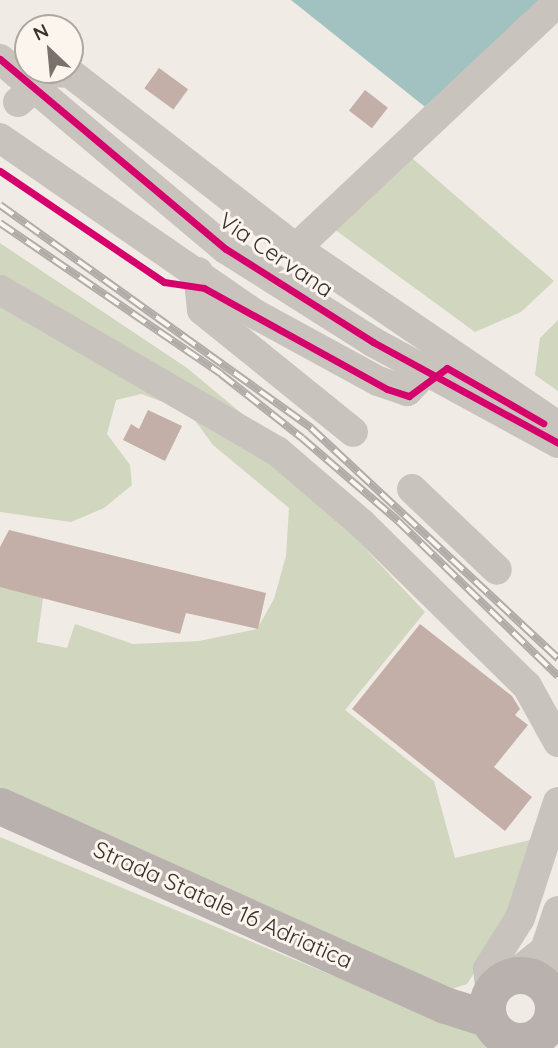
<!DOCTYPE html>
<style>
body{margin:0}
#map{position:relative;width:558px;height:1048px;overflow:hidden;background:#f0ebe5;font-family:Quicksand,sans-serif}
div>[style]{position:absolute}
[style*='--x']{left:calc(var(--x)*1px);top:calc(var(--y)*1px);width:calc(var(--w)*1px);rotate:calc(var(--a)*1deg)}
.green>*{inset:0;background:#d1d6bf}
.water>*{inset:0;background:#a1c2c1}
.building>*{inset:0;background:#c3afa7;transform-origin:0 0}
.minor>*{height:30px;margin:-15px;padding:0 15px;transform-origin:15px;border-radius:15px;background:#c9c3be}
.major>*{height:37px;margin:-18.5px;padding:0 18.5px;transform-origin:18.5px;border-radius:18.5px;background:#b8b1ad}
.major>.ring{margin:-18.5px;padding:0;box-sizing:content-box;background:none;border:37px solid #b8b1ad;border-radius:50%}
.rail>*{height:8px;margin-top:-4px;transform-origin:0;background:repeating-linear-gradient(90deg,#fbf5ee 0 16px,#b1aca8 0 32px);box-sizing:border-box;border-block:2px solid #b1aca8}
.minor-bridge>*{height:30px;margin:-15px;padding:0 15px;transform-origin:15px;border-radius:15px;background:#c9c3be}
.cycleway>*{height:7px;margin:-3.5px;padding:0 3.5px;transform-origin:3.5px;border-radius:3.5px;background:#d6006c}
span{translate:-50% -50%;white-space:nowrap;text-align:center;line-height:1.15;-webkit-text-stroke:6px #fbf5ee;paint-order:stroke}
.street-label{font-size:23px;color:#3b302b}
.north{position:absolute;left:14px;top:14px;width:70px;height:70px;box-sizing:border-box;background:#fbf5ee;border:2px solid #aea6a0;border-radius:50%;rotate:334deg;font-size:19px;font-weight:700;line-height:28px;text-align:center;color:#3b302b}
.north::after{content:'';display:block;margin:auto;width:24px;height:32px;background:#7a716c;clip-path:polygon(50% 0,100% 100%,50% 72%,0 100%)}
</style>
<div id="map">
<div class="green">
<i style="clip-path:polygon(412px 158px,554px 281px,521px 312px,475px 332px,334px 229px)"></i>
<i style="clip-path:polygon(0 243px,187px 368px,263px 431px,323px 504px,425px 612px,345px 710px,434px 781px,455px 858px,534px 839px,509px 918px,467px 984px,449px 990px,0 797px,0 586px,43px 598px,37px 642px,67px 648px,75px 624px,133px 644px,199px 641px,257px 629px,274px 599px,286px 556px,289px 508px,213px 445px,188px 411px,141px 394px,116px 400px,107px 434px,130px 465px,132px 485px,104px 508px,71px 522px,0 512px)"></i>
<i style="clip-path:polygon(558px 320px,558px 391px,535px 375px,540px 338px)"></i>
<i style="clip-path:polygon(0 837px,411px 1008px,526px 1048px,0 1048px)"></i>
</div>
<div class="water">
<i style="clip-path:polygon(291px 0,547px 0,429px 110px)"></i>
</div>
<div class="building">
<i style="left:159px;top:68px;width:36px;height:25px;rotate:36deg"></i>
<i style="left:365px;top:90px;width:29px;height:26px;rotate:38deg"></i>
<i style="clip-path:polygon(148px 410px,182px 426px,165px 461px,123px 440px,131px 424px,139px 429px)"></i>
<i style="clip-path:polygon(9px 530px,266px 593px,258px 629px,186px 613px,180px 634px,0 587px,0 547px)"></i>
<i style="clip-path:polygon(420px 624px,512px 696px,520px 709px,515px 715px,528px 725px,494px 767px,532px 797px,505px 831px,352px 709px)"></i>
</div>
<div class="minor">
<i style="--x:0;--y:59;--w:295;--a:40.1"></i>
<i style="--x:226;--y:249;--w:174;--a:32.3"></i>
<i style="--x:18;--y:102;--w:45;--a:-41.4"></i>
<i style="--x:52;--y:72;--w:18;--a:3"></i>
<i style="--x:70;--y:73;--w:286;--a:37.8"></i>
<i style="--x:296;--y:248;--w:317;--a:34.2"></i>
<i style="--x:0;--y:138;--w:310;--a:34.6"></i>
<i style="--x:255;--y:314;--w:140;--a:28.6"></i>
<i style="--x:378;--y:381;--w:31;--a:19"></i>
<i style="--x:407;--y:391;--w:52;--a:-45.8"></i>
<i style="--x:296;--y:248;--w:359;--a:-43.2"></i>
<i style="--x:198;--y:272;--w:38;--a:84"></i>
<i style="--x:202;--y:310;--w:194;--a:38.9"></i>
<i style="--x:0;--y:290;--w:320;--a:30.2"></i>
<i style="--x:277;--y:451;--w:111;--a:40.6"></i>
<i style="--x:361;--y:523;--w:233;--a:44.5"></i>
<i style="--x:527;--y:686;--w:64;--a:61"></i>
<i style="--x:412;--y:489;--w:117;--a:43.6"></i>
<i style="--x:511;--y:977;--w:43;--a:-38.5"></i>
<i style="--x:548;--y:992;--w:42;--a:-94.1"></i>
<i style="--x:545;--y:950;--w:41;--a:-71.6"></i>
<i style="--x:491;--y:993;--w:24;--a:-97"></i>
<i style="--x:488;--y:969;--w:60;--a:-57.9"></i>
<i style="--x:520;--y:918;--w:122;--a:-71.9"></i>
<i style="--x:551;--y:1018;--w:7;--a:0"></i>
</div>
<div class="major">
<i style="--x:0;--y:806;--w:487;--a:24.1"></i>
<i style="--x:445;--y:1005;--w:46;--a:17.7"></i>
<i class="ring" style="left:487px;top:975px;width:29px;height:29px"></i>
</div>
<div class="rail">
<i style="--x:0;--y:205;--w:383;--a:35.6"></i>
<i style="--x:311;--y:428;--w:338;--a:43"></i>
<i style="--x:0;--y:223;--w:268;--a:34.3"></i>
<i style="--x:221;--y:374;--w:103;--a:38.3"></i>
<i style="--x:302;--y:438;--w:127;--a:40.8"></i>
<i style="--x:398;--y:521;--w:223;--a:44.1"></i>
</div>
<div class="minor-bridge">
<i style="--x:373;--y:342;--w:211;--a:28.6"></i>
</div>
<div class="cycleway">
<i style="--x:0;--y:59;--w:295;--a:40.1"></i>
<i style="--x:226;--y:249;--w:174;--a:32.3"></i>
<i style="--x:373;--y:342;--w:211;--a:28.6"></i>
<i style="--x:0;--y:171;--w:198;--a:34.1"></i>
<i style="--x:164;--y:282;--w:40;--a:8.5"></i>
<i style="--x:204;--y:288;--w:209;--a:28.9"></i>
<i style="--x:387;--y:389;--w:23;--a:18"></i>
<i style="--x:409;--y:396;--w:47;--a:-36.4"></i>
<i style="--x:447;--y:368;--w:111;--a:29.8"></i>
</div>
<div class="street-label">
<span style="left:276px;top:255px;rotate:34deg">Via Cervana</span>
<span style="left:223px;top:905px;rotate:24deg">Strada Statale 16 Adriatica</span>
</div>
<div class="north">N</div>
</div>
